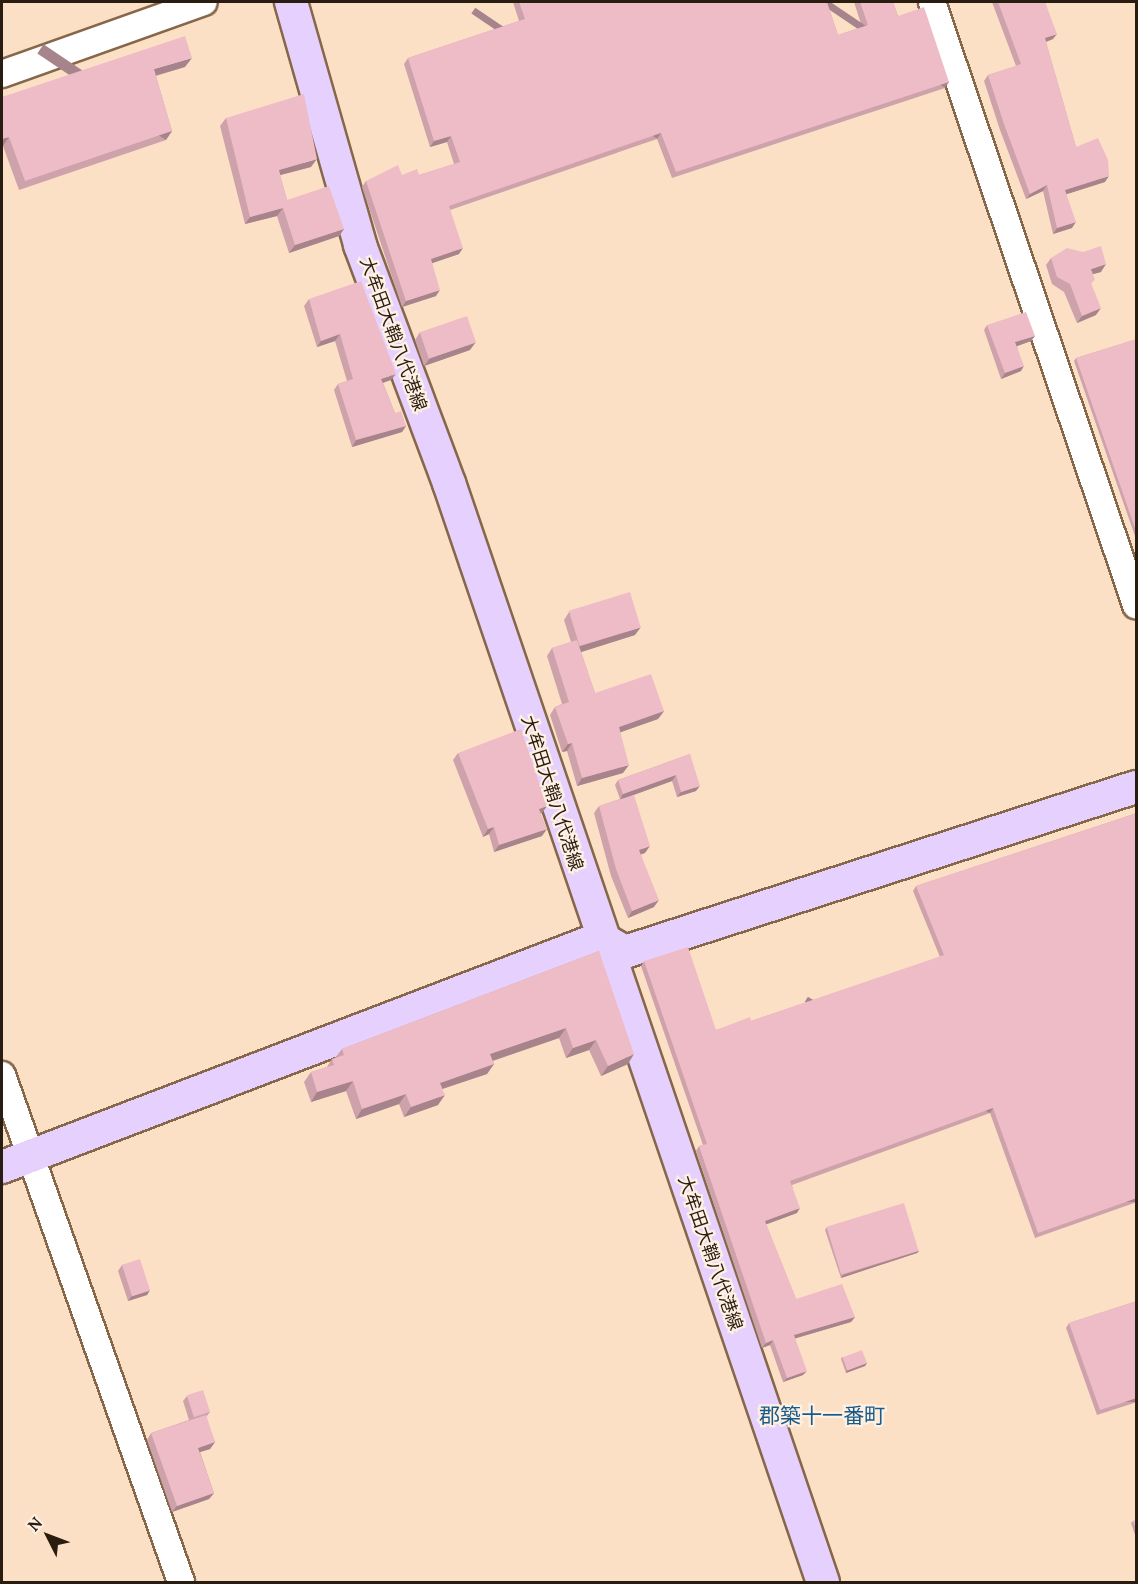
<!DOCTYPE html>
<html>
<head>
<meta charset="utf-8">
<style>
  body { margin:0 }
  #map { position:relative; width:1138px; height:1584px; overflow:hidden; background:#fce0c5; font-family:Lora,"Noto Sans JP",serif }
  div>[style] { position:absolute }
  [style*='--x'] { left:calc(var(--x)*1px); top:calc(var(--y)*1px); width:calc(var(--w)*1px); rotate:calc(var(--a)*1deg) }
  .roads { filter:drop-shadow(2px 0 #86674a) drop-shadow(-2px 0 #86674a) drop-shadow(0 2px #86674a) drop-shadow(0 -2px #86674a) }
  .minor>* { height:26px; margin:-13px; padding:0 13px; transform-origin:13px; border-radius:13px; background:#fff }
  .major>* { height:32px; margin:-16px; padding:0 16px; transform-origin:16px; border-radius:16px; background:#e6d1fe }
  .wall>* { inset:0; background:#cda2aa }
  .shaded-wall>* { inset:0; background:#a7848b; transform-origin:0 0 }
  .building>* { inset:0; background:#eebcc6; transform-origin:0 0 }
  span { translate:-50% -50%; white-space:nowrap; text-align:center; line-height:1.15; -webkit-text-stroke:4.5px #fef0e2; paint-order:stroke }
  .street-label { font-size:18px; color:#291c10 }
  .quarter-label { font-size:21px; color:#195a89 }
  .frame { position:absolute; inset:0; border:3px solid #291c10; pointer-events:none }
  .north { position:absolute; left:18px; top:1506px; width:60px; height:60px; -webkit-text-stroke:4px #fef0e2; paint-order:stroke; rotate:312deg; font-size:16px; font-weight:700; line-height:24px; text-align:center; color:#291c10 }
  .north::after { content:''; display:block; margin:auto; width:21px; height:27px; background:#291c10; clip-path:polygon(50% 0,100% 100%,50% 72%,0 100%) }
</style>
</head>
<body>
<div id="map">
  <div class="roads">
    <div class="minor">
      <i style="--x:932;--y:2;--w:637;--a:71.31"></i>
      <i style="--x:2;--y:74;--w:214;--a:-19.6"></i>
      <i style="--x:2;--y:1075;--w:538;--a:70.55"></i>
    </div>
    <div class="major">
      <i style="--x:291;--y:2;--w:253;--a:74.1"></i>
      <i style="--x:360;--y:245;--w:254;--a:69.5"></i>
      <i style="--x:449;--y:483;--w:1161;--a:71.21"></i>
      <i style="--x:601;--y:938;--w:28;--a:30"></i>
      <i style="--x:625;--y:952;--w:537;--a:-17.9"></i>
      <i style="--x:2;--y:1167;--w:641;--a:-20.92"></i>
    </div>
  </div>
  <div class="wall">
    <i style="clip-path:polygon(513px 2px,827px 2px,838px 35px,862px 27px,854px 2px,893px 2px,898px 16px,945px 88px,672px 178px,657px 139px,450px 210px,459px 254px,432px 263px,436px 296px,402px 307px,362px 187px,366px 181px,402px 175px,419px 175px,454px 164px,447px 142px,430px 147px,404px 64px,408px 58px,519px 21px)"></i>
    <i style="clip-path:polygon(992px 2px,1045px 2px,1053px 39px,1046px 42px,1076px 147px,1105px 182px,1066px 194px,1072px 228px,1053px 234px,1043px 191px,1026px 199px,1000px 130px,984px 81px,988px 75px,1016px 66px)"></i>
    <i style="clip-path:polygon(185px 67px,156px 76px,172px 131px,166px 140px,19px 190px,3px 146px,2px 97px)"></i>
    <i style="clip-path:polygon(226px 118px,311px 167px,280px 175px,287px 200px,344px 229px,339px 236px,289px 253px,277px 216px,245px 224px,220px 126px)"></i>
    <i style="clip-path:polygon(1051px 258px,1101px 272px,1093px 274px,1091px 285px,1096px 315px,1077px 323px,1064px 292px,1052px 284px,1046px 265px)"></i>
    <i style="clip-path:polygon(309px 299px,391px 380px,383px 383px,395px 413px,406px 426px,402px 432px,352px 447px,334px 390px,338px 384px,347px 381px,335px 341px,317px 347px,304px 306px)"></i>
    <i style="clip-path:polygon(987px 325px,1035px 336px,1031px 341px,1017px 346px,1021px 371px,1001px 379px,984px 330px)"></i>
    <i style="clip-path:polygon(420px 332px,470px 350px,424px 366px,415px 340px)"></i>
    <i style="clip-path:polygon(1137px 339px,1137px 542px,1074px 361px,1076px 358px)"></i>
    <i style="clip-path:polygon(569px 612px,635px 635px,581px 652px,595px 693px,664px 711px,658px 719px,620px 732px,623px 773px,577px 786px,567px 751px,562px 752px,550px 715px,555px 707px,562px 704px,547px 656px,552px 648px,571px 642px,564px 620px)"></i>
    <i style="clip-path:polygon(458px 753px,547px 806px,541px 814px,542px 836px,494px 852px,489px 834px,483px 837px,453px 760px)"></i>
    <i style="clip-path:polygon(690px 754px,696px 791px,677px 797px,672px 781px,630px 796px,645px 853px,641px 854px,654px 907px,628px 918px,611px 876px,594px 813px,599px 806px,620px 799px,615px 785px,618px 780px)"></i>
    <i style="clip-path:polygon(1137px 813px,1137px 1202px,1035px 1238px,990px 1113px,792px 1185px,797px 1213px,766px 1224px,796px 1299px,855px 1317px,851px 1322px,795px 1338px,803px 1375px,783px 1382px,770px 1345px,762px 1348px,696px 1151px,699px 1146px,703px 1145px,641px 966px,644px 961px,716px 1030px,751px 1021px,940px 957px,913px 891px,916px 886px)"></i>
    <i style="clip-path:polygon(599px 951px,628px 1064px,601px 1076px,589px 1050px,566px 1058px,559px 1038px,493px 1061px,494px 1064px,487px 1074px,442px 1089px,438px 1105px,404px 1117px,399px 1104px,356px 1119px,346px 1091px,311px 1102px,304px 1082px,311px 1072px,327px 1067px,332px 1059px,335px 1058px,342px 1049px)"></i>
    <i style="clip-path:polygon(827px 1227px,919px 1251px,917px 1253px,841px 1278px,825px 1230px)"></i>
    <i style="clip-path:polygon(122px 1265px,150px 1290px,147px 1295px,128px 1301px,118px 1271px)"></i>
    <i style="clip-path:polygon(1137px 1301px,1137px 1402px,1097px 1415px,1066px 1328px,1069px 1323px)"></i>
    <i style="clip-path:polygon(842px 1357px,867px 1363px,865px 1366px,846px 1373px,841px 1359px)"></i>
    <i style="clip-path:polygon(187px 1396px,210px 1412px,206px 1417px,215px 1442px,210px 1449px,200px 1452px,214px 1493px,209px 1499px,172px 1512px,147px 1440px,151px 1433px,189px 1420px,183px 1401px)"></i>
    <i style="clip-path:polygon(1137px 1520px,1137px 1541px,1131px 1523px,1133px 1521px)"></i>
  </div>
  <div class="shaded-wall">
    <i style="clip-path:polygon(1057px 34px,1053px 39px,1040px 44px,1045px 38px)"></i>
    <i style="clip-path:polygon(192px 58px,185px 67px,147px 78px,154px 69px)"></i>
    <i style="left:949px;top:82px;width:7px;height:287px;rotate:124deg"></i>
    <i style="left:172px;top:131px;width:11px;height:155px;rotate:124deg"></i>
    <i style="left:661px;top:133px;width:7px;height:224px;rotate:124deg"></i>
    <i style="clip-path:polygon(451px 136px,447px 142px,430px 147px,434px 141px)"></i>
    <i style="clip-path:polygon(9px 137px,3px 146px,2px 146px,2px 139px)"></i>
    <i style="clip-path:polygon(317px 159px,311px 167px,273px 177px,279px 170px)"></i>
    <i style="clip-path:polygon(1109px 176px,1105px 182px,1061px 196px,1065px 190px)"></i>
    <i style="clip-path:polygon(1047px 185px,1043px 191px,1026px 199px,1030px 194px)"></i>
    <i style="clip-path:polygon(283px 208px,277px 216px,245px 224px,250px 217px)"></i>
    <i style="clip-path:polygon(1076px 222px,1072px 228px,1053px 234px,1057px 228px)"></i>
    <i style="clip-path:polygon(344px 229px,339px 236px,289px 253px,295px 245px)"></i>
    <i style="clip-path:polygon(463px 248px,459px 254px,427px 265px,431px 259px)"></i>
    <i style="clip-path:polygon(1106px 264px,1101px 272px,1086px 276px,1091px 269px)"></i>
    <i style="clip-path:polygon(440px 290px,436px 296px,402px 307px,406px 301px)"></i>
    <i style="clip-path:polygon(1101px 308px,1096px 315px,1077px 323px,1082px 316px)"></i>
    <i style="clip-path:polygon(340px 334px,335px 341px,317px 347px,321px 341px)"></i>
    <i style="clip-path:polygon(1035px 336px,1031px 341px,1012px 348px,1015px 342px)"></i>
    <i style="clip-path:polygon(476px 342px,470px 350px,424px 366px,430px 358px)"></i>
    <i style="clip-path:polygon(1024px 366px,1021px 371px,1001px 379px,1005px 373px)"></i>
    <i style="clip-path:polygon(396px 374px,391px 380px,376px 385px,381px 379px)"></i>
    <i style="clip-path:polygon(406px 426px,402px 432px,352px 447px,356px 440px)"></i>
    <i style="clip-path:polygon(641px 627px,635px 635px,575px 654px,580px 646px)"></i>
    <i style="clip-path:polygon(664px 711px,658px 719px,613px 735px,619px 727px)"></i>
    <i style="clip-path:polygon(572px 743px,567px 751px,562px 752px,568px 744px)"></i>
    <i style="clip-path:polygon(629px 765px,623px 773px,577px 786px,582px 778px)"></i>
    <i style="clip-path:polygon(676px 775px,672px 781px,620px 800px,623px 794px)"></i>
    <i style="clip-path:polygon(700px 786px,696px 791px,677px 797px,681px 792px)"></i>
    <i style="clip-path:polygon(547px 806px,542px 813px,534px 816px,539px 809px)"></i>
    <i style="clip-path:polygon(494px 827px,489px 834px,483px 837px,488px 829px)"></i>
    <i style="clip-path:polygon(547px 829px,542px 836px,494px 852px,499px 845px)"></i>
    <i style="clip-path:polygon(650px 846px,645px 853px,634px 857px,639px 850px)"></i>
    <i style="clip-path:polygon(659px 900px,654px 907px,628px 918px,632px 911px)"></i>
    <i style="clip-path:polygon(566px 1028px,559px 1038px,483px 1064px,490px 1054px)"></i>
    <i style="clip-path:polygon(596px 1040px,589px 1050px,566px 1058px,573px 1048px)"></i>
    <i style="clip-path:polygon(634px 1054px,628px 1064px,601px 1076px,608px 1066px)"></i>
    <i style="clip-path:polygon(494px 1064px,487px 1074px,433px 1092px,440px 1083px)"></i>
    <i style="clip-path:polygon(353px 1081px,346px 1091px,311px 1102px,317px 1092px)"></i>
    <i style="clip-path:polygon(406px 1094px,399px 1104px,356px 1119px,362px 1109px)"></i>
    <i style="clip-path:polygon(445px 1095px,438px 1105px,404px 1117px,411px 1107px)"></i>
    <i style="left:993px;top:1108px;width:6px;height:216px;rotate:121deg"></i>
    <i style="left:1137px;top:1198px;width:4px;height:105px;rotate:90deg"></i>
    <i style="clip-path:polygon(800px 1208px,797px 1213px,762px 1226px,765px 1221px)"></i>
    <i style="clip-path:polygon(919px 1251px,917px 1253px,841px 1278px,843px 1275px)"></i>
    <i style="clip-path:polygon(150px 1290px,147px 1295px,128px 1301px,132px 1296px)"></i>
    <i style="clip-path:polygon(855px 1317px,851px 1322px,790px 1340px,794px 1335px)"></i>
    <i style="clip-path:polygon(773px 1340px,770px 1345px,762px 1348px,766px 1343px)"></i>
    <i style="clip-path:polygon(867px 1363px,865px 1366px,846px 1373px,847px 1370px)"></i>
    <i style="clip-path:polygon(807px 1371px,803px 1375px,783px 1382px,787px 1378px)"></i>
    <i style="left:1137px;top:1398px;width:4px;height:39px;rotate:90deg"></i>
    <i style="clip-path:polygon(215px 1442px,210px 1449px,194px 1454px,198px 1448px)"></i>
    <i style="clip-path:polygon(214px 1493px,209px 1499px,172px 1512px,177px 1506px)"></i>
  </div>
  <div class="building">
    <i style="clip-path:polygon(519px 2px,827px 2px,838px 35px,868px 25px,860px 2px,893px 2px,898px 16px,924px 7px,949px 82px,676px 172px,661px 133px,449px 206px,463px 248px,431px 259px,440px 290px,406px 301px,366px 181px,398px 165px,402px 175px,417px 169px,419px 175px,460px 162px,451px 136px,434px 141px,408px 58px,525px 19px)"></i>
    <i style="clip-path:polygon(998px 2px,1045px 2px,1057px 34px,1045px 38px,1076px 147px,1098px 138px,1108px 160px,1109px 176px,1065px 190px,1076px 222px,1057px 228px,1047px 185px,1030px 194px,1004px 124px,988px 75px,1021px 64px)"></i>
    <i style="clip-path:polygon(185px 36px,192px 58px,154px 69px,172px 131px,25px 181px,9px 137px,2px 139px,2px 97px)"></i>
    <i style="clip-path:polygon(304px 94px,317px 159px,279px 170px,287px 200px,329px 186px,344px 229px,295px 245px,283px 208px,250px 217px,226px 118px)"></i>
    <i style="clip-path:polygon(1101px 246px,1106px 264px,1091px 269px,1095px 280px,1091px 283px,1101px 308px,1082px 316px,1070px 284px,1057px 277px,1051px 258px,1067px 248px,1083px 252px)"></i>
    <i style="clip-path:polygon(361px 281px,396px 374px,381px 379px,395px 413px,401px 411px,406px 426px,356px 440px,338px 384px,353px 379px,340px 334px,321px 341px,309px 299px)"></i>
    <i style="clip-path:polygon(1026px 312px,1035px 336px,1015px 342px,1024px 366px,1005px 373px,987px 325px)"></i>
    <i style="left:467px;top:316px;width:28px;height:50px;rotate:71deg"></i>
    <i style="clip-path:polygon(1137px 339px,1137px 534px,1076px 358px)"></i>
    <i style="left:630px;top:592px;width:37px;height:64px;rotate:73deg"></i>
    <i style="clip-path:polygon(577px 640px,595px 693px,651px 674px,664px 711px,619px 727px,629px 765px,582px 778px,572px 743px,568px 744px,555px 707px,569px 702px,552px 648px)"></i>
    <i style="clip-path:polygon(521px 729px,547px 806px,539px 809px,547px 829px,499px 845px,494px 827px,488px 829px,458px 753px)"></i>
    <i style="clip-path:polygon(690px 754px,700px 786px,681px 792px,676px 775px,623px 794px,618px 780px)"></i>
    <i style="clip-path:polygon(634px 795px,650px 846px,639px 850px,659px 900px,632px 911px,616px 869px,599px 806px)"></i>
    <i style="clip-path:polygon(1137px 813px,1137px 1198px,1038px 1233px,993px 1108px,790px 1181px,800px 1208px,765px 1221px,796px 1299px,842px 1284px,855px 1317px,794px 1335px,807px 1371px,787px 1378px,773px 1340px,766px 1343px,699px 1146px,707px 1144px,644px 961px,688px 947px,716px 1030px,750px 1017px,751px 1021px,944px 955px,916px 886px)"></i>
    <i style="clip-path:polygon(599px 951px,634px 1054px,608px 1066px,596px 1040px,573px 1048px,566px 1028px,490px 1054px,494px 1064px,440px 1083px,445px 1095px,411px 1107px,406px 1094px,362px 1109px,353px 1081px,317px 1092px,311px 1072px,334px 1065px,332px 1059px,344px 1055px,342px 1049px)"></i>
    <i style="left:904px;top:1203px;width:50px;height:81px;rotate:73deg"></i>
    <i style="left:140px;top:1259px;width:33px;height:19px;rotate:72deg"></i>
    <i style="clip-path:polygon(1137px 1301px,1137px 1398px,1100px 1410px,1069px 1323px)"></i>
    <i style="left:862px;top:1350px;width:14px;height:21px;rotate:69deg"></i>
    <i style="left:203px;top:1390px;width:23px;height:17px;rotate:72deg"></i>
    <i style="clip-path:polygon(206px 1415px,215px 1442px,198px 1448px,214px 1493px,177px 1506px,151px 1433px)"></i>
    <i style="clip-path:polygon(1137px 1520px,1137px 1532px,1133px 1521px)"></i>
  </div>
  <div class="street-label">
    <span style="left:393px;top:334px;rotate:70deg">大牟田大鞘八代港線</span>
    <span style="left:552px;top:793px;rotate:72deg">大牟田大鞘八代港線</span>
    <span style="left:710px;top:1253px;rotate:71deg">大牟田大鞘八代港線</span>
  </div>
  <div class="quarter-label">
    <span style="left:822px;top:1416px">郡築十一番町</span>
  </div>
  <div class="frame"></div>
  <div class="north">N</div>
</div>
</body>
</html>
